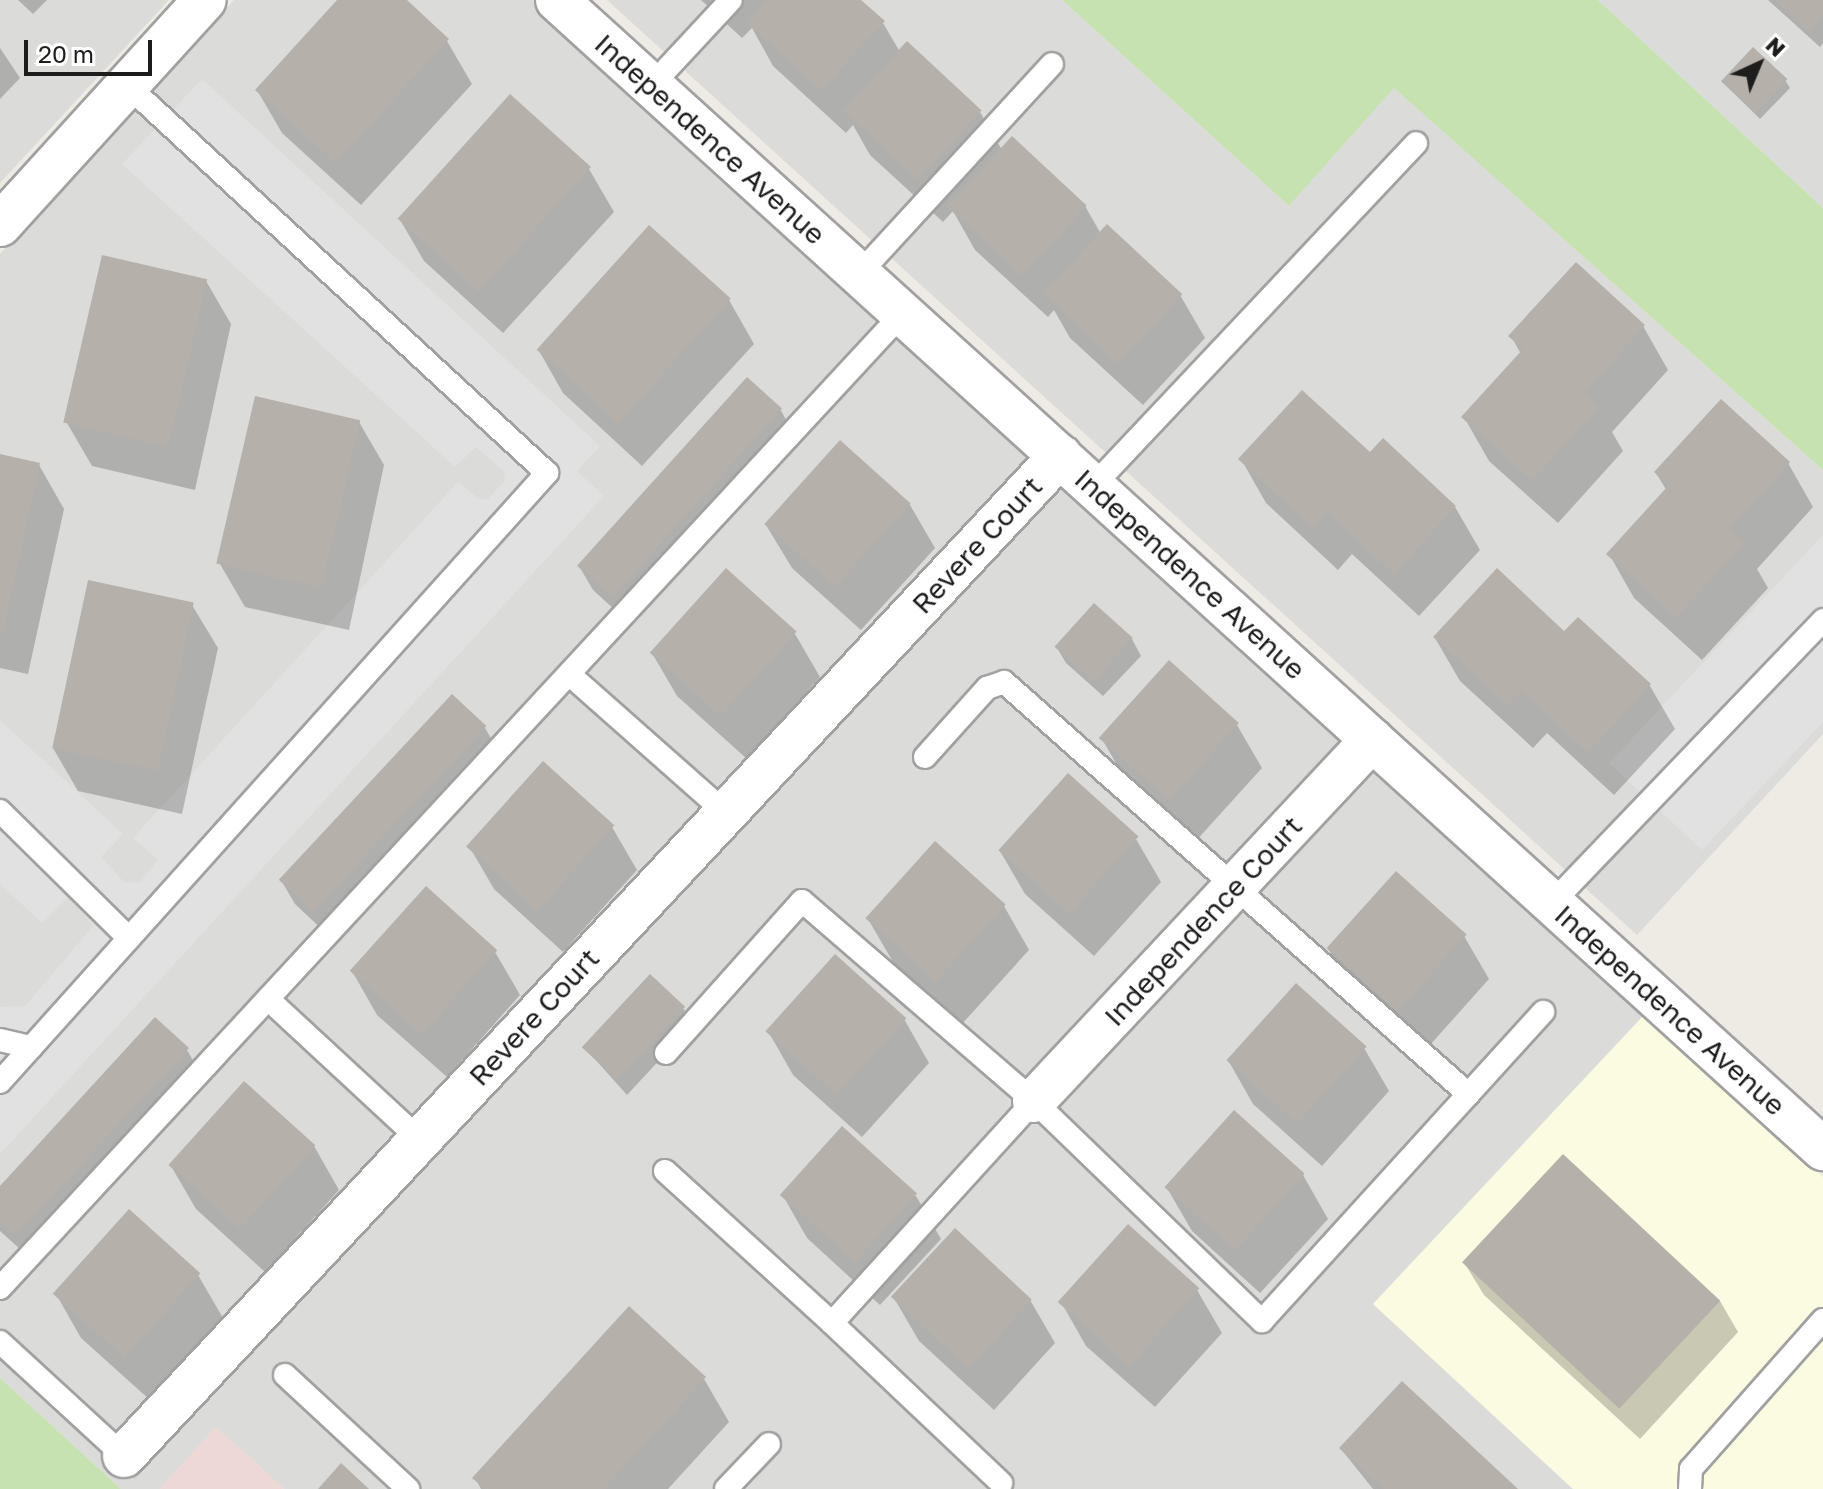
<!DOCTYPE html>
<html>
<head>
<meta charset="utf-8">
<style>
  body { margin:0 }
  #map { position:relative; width:1823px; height:1489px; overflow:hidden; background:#edebe4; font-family:"Golos Text",sans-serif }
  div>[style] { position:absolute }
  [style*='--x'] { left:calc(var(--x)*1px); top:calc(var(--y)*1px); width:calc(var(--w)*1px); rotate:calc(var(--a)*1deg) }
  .residential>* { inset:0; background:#dbdbda }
  .commercial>* { inset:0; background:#edd8d5 }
  .education>* { inset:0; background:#fafbe0 }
  .grass>* { inset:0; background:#c6e2b0 }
  .parking>* { inset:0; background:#e1e1e1 }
  .shadow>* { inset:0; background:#0003 }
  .building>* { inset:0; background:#b6b0aa; transform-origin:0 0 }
  .roads { filter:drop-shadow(2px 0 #a1a1a1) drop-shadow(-2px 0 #a1a1a1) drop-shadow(0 2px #a1a1a1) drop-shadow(0 -2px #a1a1a1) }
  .lane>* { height:22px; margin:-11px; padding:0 11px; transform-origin:11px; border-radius:11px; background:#fff }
  .street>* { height:42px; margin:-21px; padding:0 21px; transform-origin:21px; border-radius:21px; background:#fff }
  span { translate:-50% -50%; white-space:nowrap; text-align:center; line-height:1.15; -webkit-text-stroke:7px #fff; paint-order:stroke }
  .street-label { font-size:28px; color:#1d1d1d }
  .north { position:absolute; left:1719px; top:24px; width:80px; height:80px; -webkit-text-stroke:6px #fff; paint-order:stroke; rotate:44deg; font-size:22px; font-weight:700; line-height:32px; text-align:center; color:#1d1d1d }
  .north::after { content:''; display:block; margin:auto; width:28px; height:36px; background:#1d1d1d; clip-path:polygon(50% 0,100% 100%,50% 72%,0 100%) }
  .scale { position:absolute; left:24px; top:40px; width:128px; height:36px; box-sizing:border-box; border:4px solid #1d1d1d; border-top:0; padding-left:10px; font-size:24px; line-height:28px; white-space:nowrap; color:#1d1d1d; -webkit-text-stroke:6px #fff; paint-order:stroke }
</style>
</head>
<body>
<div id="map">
  <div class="residential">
    <i style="clip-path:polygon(0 0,169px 0,0 183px)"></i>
    <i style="clip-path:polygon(234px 0,533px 0,1645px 1014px,1373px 1304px,1573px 1489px,284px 1489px,216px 1427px,160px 1489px,121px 1489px,0 1378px,0 254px)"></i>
    <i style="clip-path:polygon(607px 0,1062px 0,1289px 206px,1394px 88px,1823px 470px,1823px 734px,1637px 935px)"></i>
    <i style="clip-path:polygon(1598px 0,1823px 0,1823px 208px)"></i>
  </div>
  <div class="commercial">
    <i style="clip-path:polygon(216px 1427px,284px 1489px,160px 1489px)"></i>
  </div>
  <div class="education">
    <i style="clip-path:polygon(1645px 1014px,1823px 1177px,1823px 1489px,1573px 1489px,1373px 1304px)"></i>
  </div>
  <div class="grass">
    <i style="clip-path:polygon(1062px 0,1598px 0,1823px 208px,1823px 470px,1394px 88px,1289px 206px)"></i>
    <i style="clip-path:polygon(0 1378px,121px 1489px,0 1489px)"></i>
  </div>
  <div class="parking">
    <i style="clip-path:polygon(202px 79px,600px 446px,577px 471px,604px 496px,0 1154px,0 1007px,25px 1006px,93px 926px,69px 896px,42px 923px,0 884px,0 720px,123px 834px,101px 857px,124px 882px,139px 883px,158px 860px,133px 838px,458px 482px,480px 500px,488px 499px,505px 481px,504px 471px,476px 447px,455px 467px,122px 164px)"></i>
    <i style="clip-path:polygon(1823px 535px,1823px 722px,1702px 850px,1609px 763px)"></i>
  </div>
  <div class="shadow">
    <i style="clip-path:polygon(18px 0,47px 0,33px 14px)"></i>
    <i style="clip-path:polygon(340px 0,404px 0,447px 41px,472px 84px,361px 205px,282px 133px,257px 90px)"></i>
    <i style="clip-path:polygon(701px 0,858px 0,883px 23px,900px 52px,980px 112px,1002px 150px,1085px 206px,1101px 234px,1180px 295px,1205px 338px,1143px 405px,1070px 338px,1054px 310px,1048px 317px,975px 250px,953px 211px,943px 222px,870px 155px,853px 125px,846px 133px,773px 66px,752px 28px,742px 38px)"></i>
    <i style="clip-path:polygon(1768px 0,1823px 0,1823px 43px,1820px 47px)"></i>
    <i style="clip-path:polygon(0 48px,20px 78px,0 99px)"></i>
    <i style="clip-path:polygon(1785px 80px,1790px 88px,1760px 119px,1723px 82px)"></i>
    <i style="clip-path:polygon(589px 169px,614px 212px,503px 333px,424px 261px,399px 218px)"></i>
    <i style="clip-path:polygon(206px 281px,231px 324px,195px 490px,92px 466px,67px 423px)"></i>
    <i style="clip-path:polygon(729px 300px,754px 344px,642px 466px,563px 393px,538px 349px)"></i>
    <i style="clip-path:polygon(1643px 326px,1668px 370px,1612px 432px,1623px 451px,1558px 523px,1489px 461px,1464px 417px,1521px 354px,1511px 336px)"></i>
    <i style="clip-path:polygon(780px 409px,794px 434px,626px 620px,593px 590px,579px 566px)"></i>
    <i style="clip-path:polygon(359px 422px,384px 465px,349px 630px,245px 607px,220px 564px)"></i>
    <i style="clip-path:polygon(840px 442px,910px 505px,935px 548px,861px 630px,792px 568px,766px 525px)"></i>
    <i style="clip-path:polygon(1370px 455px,1455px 507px,1480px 550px,1419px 616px,1352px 554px,1338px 570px,1266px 503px,1241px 459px)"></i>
    <i style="clip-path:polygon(0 456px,39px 465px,64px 509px,28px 674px,0 668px)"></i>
    <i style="clip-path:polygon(1788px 463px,1813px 507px,1757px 569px,1768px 588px,1702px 660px,1634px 598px,1609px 554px,1667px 491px,1656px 473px)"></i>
    <i style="clip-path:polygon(726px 571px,795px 634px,820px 677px,747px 759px,677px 696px,652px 653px)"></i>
    <i style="clip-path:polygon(192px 605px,218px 648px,182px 814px,78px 791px,53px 748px)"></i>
    <i style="clip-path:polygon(1578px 619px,1650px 686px,1675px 729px,1614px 795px,1547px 733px,1533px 748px,1460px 681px,1435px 638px,1565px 634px)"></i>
    <i style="clip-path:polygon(1132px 639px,1141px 656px,1103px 696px,1066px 663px,1056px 646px)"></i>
    <i style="clip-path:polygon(452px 697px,485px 728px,499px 752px,328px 935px,295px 904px,281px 880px)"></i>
    <i style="clip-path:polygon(1237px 725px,1262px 768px,1194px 843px,1126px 781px,1101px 737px)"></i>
    <i style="clip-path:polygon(612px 827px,637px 870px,563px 952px,494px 889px,469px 846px)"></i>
    <i style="clip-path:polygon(1136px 839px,1161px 882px,1094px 956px,1025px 894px,1000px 851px)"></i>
    <i style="clip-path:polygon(1004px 906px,1029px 950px,962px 1024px,893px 962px,868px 919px)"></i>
    <i style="clip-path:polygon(1464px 936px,1489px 979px,1422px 1054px,1353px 992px,1328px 948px)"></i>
    <i style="clip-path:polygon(495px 952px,520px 995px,447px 1077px,377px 1015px,352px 971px)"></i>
    <i style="clip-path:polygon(683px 1008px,693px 1024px,627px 1095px,584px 1047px)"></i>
    <i style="clip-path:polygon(904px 1019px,929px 1063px,862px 1137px,793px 1075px,768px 1031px)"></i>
    <i style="clip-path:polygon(1364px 1048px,1389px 1091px,1322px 1166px,1253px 1104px,1228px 1060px)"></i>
    <i style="clip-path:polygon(187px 1050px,201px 1074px,30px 1258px,0 1231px,0 1189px)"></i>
    <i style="clip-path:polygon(314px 1146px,339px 1190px,265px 1272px,196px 1209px,171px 1166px)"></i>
    <i style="clip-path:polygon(1303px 1175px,1328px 1219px,1260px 1293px,1192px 1231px,1167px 1188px)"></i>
    <i style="clip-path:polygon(782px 1194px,916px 1196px,941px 1239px,880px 1305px,807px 1238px)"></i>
    <i style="clip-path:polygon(1465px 1264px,1720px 1301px,1738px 1332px,1640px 1439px,1484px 1295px)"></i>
    <i style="clip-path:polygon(198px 1275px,223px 1318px,150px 1400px,81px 1338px,56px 1294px)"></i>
    <i style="clip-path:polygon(1197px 1290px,1222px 1333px,1155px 1407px,1086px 1346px,1061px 1302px)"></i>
    <i style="clip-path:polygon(894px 1298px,1030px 1300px,1055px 1343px,994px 1410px,919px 1341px)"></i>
    <i style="clip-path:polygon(704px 1379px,729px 1422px,668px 1489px,481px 1489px,475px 1478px)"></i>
    <i style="clip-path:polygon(1341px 1449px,1516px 1489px,1373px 1489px)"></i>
  </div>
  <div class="building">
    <i style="clip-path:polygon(337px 0,407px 0,449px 39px,335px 163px,255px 90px)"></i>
    <i style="clip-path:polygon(766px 0,861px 0,885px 21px,820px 91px,746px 22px)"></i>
    <i style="clip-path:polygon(1774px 0,1823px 0,1823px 17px,1809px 32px)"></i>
    <i style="left:907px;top:41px;width:102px;height:95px;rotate:43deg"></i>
    <i style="left:1753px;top:47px;width:47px;height:47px;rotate:43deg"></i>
    <i style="left:510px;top:94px;width:109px;height:168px;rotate:42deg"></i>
    <i style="left:1012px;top:136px;width:102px;height:96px;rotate:43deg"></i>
    <i style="left:1107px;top:224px;width:103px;height:95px;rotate:43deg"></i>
    <i style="left:649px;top:225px;width:110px;height:168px;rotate:42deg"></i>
    <i style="left:102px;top:255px;width:108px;height:172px;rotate:13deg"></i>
    <i style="clip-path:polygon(1576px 262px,1645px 325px,1584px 393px,1599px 407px,1532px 481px,1461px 417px,1523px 349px,1508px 336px)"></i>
    <i style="left:747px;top:377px;width:47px;height:254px;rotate:42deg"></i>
    <i style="clip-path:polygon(1302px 390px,1370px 452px,1383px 438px,1456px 506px,1394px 574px,1326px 512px,1312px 528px,1238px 459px)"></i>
    <i style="left:255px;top:396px;width:108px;height:172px;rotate:13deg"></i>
    <i style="clip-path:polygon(1721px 399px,1790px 462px,1729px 529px,1745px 543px,1676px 618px,1606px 554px,1668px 486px,1654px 472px)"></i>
    <i style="left:840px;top:440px;width:95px;height:113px;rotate:42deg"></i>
    <i style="clip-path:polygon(0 454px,40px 463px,3px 631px,0 631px)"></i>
    <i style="left:726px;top:568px;width:95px;height:114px;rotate:42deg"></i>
    <i style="clip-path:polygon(1497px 568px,1564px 631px,1578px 617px,1651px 684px,1588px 753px,1522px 691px,1507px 706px,1433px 637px)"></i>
    <i style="left:88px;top:580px;width:108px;height:172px;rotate:12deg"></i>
    <i style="left:1094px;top:603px;width:52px;height:59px;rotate:42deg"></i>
    <i style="left:1169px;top:660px;width:94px;height:105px;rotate:42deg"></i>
    <i style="left:452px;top:694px;width:47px;height:254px;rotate:43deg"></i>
    <i style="left:543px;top:761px;width:96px;height:115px;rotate:42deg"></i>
    <i style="left:1068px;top:773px;width:95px;height:104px;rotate:42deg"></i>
    <i style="left:935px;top:841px;width:95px;height:104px;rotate:42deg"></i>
    <i style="left:1396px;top:871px;width:95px;height:104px;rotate:42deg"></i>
    <i style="left:426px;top:886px;width:96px;height:114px;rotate:42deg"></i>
    <i style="left:835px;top:954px;width:96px;height:104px;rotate:42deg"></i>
    <i style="left:650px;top:974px;width:48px;height:100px;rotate:43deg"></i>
    <i style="left:1296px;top:983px;width:95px;height:104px;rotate:42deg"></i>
    <i style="clip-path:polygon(155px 1017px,189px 1048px,16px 1235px,0 1221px,0 1186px)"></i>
    <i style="left:244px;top:1081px;width:96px;height:113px;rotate:42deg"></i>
    <i style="left:1234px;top:1110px;width:95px;height:104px;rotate:42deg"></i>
    <i style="left:842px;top:1126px;width:101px;height:93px;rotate:42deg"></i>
    <i style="left:1563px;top:1154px;width:215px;height:148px;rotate:43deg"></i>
    <i style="left:129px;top:1209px;width:96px;height:114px;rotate:42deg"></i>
    <i style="left:1128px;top:1224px;width:96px;height:105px;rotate:42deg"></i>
    <i style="left:955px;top:1228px;width:105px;height:94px;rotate:43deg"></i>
    <i style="clip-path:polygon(629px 1306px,706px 1377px,604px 1489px,485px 1489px,472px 1478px)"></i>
    <i style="clip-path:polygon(1402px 1381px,1518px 1489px,1383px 1489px,1339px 1448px)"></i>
    <i style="clip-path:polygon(341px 1463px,369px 1489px,318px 1489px)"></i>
  </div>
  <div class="roads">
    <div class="lane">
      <i style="--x:651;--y:86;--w:117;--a:-47.1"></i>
      <i style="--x:859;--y:274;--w:285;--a:-47.4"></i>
      <i style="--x:1093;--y:486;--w:471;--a:-46.7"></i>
      <i style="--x:569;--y:674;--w:210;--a:41.5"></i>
      <i style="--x:925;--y:757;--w:93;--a:-48.1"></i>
      <i style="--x:987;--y:688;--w:18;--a:-19"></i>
      <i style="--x:1004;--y:682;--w:621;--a:41.6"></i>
      <i style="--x:0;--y:811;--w:181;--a:44.6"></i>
      <i style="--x:1552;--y:903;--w:392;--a:-46.2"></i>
      <i style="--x:268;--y:999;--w:207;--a:42.8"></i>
      <i style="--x:0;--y:1040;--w:32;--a:13"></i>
      <i style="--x:666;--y:1053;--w:204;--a:-48.2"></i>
      <i style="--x:802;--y:901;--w:306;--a:40.8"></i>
      <i style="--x:1034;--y:1101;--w:317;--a:44"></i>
      <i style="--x:1262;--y:1321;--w:418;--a:-47.7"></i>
      <i style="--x:0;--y:1082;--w:819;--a:-48.07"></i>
      <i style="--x:547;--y:473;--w:572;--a:-137.27"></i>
      <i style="--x:665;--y:1171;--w:226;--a:42.3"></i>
      <i style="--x:832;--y:1323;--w:300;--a:-47.7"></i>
      <i style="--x:0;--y:1288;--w:1328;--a:-47.2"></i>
      <i style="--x:832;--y:1323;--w:233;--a:43.4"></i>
      <i style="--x:0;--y:1342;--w:168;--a:42.6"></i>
      <i style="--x:285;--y:1375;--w:168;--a:42.8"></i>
      <i style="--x:726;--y:1489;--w:62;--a:-46.3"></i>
      <i style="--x:1690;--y:1489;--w:20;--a:-87"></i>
      <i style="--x:1691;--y:1469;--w:199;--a:-48.5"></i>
    </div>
    <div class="street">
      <i style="--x:557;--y:0;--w:1710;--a:42.23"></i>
      <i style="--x:0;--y:225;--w:304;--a:-47.7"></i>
      <i style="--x:1034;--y:1101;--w:495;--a:-46.9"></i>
      <i style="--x:124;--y:1456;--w:1370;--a:-46.89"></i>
    </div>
  </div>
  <div class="street-label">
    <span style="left:710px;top:139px;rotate:42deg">Independence Avenue</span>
    <span style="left:977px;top:545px;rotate:-47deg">Revere Court</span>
    <span style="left:1190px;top:574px;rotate:42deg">Independence Avenue</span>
    <span style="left:1203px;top:921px;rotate:-47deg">Independence Court</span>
    <span style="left:1670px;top:1010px;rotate:42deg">Independence Avenue</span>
    <span style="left:534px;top:1017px;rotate:-47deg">Revere Court</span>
  </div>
  <div class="north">N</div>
  <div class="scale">20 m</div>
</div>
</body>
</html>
